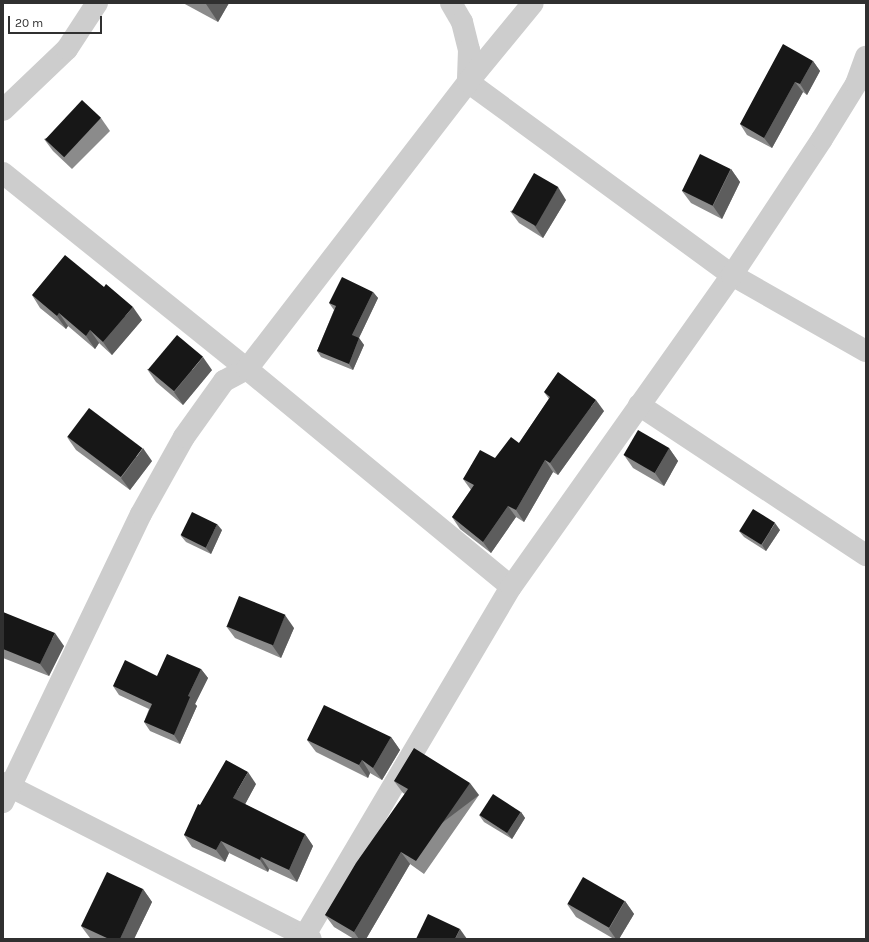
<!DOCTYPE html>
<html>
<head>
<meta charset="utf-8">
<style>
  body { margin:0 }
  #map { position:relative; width:869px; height:942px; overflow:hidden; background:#fff; font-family:Karla,sans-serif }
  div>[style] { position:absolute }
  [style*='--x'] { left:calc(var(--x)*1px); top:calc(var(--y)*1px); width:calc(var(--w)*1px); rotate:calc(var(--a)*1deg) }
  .minor>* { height:22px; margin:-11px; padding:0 11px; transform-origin:11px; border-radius:11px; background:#cdcdcd }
  .wall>* { inset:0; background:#8b8b8b }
  .shaded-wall>* { inset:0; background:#5d5d5d; transform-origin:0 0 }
  .building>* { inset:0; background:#171717; transform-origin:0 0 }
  span { translate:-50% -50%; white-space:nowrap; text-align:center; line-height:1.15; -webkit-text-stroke:4px #fff; paint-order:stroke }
  .frame { position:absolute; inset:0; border:4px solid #303030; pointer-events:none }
  .scale { position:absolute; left:8px; top:16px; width:94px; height:18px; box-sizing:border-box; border:2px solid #303030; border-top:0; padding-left:5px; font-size:12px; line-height:14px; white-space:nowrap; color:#303030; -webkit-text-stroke:3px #fff; paint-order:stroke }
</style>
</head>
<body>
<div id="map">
  <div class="minor">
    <i style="--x:451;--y:3;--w:22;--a:60"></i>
    <i style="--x:462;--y:22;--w:29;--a:76"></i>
    <i style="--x:469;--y:50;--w:32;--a:92"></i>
    <i style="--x:468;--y:82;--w:327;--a:36.2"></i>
    <i style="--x:732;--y:275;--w:154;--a:29.6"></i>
    <i style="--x:3;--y:110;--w:88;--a:-43.6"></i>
    <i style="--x:67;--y:49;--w:55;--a:-56.9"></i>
    <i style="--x:3;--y:173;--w:313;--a:38.8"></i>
    <i style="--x:247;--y:369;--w:342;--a:39.5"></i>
    <i style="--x:639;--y:405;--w:272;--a:33.5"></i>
    <i style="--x:3;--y:783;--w:345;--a:26.9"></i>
    <i style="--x:3;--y:802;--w:319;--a:-64.4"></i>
    <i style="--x:141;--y:514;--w:88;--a:-60.8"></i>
    <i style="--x:184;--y:437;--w:69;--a:-54.5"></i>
    <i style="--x:224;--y:381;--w:26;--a:-28"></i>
    <i style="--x:247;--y:369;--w:362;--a:-52.4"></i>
    <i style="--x:468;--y:82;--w:102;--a:-50.6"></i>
    <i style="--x:305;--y:935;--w:404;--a:-59.4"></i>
    <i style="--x:511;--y:587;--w:382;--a:-54.7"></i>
    <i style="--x:732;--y:275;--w:163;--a:-56.5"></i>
    <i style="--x:822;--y:139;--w:65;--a:-58.3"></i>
    <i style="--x:856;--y:84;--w:29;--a:-70"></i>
  </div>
  <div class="wall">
    <i style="clip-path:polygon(183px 3px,229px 3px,218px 22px)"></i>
    <i style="clip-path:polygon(813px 61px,820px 71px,807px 95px,803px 92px,772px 148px,747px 135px,740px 124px)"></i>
    <i style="clip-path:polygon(101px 118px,110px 131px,72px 169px,53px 151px,44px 139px)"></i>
    <i style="clip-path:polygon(731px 169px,740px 182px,722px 219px,691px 203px,682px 191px)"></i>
    <i style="clip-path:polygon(566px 200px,543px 238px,519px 223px,510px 211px)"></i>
    <i style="clip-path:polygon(373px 292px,378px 298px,359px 338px,364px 345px,353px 370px,321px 357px,317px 351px,334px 310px,329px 303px)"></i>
    <i style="clip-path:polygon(32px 295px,142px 320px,112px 355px,99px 343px,95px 349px,68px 326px,66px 329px,40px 308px)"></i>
    <i style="clip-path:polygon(147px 369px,212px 370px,183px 405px,156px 382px)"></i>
    <i style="clip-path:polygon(544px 392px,604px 411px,558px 475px,553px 472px,524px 522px,516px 517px,491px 553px,460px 529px,452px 517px,471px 490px,463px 479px,519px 443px,549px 399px)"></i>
    <i style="clip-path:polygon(67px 437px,152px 461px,130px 490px,76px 450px)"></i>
    <i style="clip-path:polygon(669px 448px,678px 461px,664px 486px,633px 468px,624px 455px)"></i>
    <i style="clip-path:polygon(222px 530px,211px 554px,186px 542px,181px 536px)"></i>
    <i style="clip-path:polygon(780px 530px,766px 551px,744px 537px,739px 531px)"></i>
    <i style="clip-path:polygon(3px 612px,64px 646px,49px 676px,3px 658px)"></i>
    <i style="clip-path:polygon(226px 626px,294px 628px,281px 658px,235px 638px)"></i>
    <i style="clip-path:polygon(201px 669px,208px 678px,195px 704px,197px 706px,180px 744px,150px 731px,144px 722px,149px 709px,119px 695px,113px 686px,157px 676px)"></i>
    <i style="clip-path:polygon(391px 737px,400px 750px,382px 780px,370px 773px,368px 778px,316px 752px,307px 740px)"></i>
    <i style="clip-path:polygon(394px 781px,479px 795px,424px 874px,410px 864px,366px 939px,354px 939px,334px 927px,325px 915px,405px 794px,403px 793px)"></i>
    <i style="clip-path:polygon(256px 784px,245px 804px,305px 834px,313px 846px,297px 882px,269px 869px,268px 872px,229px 853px,225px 862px,192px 847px,184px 835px,200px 805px)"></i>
    <i style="clip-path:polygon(521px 812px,525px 818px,512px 839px,484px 822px,479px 815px)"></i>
    <i style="clip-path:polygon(143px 889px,152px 902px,134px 939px,92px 939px,90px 938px,81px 926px)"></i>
    <i style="clip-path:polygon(625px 901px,634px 914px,619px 939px,614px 939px,576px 917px,567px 904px)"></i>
  </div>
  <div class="shaded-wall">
    <i style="clip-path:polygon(206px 3px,229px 3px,218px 22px,206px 4px)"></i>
    <i style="clip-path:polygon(813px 61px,820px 71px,807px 95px,800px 84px)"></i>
    <i style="clip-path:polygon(795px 82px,803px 92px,772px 148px,764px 138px)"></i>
    <i style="clip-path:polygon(731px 169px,740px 182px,722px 219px,713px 206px)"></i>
    <i style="clip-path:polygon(558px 187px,566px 200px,543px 238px,534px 225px)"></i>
    <i style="clip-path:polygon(373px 292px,378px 298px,357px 342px,352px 335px)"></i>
    <i style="clip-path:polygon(133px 307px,142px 320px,112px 355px,103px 342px)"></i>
    <i style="clip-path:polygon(59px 313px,68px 326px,66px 329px,57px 316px)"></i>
    <i style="clip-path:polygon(90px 330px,99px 343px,95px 349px,86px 336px)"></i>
    <i style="clip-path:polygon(359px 338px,364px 345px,353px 370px,349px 364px)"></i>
    <i style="clip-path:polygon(203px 357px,212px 370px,183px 405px,174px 392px)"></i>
    <i style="clip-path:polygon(596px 400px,604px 411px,558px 475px,550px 463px)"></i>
    <i style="clip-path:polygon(143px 448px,152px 461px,130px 490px,121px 478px)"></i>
    <i style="clip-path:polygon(669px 448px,678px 461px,664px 486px,655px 473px)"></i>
    <i style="clip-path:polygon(545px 460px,553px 472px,524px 522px,516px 510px)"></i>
    <i style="clip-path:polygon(508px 506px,516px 517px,491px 553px,483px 542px)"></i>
    <i style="clip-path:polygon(775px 523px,780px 530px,766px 551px,762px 545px)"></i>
    <i style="clip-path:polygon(217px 524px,222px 530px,211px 554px,206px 548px)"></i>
    <i style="clip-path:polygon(285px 615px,294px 628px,281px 658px,272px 645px)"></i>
    <i style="clip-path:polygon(55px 633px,64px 646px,49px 676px,40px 664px)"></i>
    <i style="clip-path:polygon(201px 669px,208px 678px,195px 704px,197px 706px,180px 744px,174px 735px,188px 696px)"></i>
    <i style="clip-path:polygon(391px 737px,400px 750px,382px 780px,373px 768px)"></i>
    <i style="clip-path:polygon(362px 760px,370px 773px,368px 778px,359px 765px)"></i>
    <i style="clip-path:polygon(248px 772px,256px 784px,242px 810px,233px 798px)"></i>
    <i style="left:470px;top:783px;width:15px;height:95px;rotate:53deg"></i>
    <i style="clip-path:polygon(521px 812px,525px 818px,512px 839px,507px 833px)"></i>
    <i style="clip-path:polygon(305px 834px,313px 846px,297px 882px,289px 870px)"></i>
    <i style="clip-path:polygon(221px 841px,229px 853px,225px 862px,216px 850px)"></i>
    <i style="clip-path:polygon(401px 852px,410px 864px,366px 939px,359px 939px,354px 932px)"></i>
    <i style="clip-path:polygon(261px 857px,269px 869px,268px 872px,260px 860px)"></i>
    <i style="clip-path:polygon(143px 889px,152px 902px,134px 939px,120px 939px)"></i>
    <i style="clip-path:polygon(625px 901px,634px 914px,619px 939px,616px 939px,609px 929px)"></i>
    <i style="clip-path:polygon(460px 929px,467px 939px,455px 939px)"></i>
  </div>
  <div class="building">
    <i style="clip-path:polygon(783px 44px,813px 61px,800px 84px,795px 82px,764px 138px,740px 124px)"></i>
    <i style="left:82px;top:100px;width:26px;height:54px;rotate:43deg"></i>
    <i style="left:700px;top:154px;width:34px;height:41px;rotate:26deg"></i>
    <i style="left:534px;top:173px;width:28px;height:45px;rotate:30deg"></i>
    <i style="clip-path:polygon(65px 255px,104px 287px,106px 284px,133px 307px,103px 342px,90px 330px,86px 336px,59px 313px,57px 316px,32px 295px)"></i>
    <i style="clip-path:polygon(342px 277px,373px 292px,352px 335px,359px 338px,349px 364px,317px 351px,336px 306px,329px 303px)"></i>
    <i style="left:177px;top:335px;width:34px;height:45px;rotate:40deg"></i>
    <i style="clip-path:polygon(558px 372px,596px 400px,550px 463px,545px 460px,516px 510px,508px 506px,483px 542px,452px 517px,474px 485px,463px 479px,480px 450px,495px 458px,511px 437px,519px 443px,550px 397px,544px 392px)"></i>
    <i style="left:89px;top:408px;width:67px;height:36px;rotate:37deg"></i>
    <i style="left:638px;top:430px;width:36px;height:29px;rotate:30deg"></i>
    <i style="left:753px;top:509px;width:26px;height:26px;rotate:32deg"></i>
    <i style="left:192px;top:512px;width:28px;height:26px;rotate:26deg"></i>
    <i style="left:239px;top:596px;width:50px;height:33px;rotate:22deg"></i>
    <i style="clip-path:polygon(3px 612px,55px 633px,40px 664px,3px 649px)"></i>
    <i style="clip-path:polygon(167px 654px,201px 669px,188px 696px,190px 697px,174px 735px,144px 722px,152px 704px,113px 686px,125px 660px,157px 676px)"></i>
    <i style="clip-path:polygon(324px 705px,391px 737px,373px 768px,362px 760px,359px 765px,307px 740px)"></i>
    <i style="clip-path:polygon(414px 748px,470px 783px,416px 861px,401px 852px,354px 932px,325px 915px,356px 863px,408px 789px,394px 781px)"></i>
    <i style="clip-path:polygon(226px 760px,248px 772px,233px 798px,305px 834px,289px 870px,261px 857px,260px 860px,221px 841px,216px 850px,184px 835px,198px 804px,200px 805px)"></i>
    <i style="left:493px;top:794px;width:33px;height:25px;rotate:33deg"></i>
    <i style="clip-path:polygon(107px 872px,143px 889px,120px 939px,109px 939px,81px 926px)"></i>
    <i style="left:583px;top:877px;width:48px;height:31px;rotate:30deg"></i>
    <i style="clip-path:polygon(428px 914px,460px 929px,455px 939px,416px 939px)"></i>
  </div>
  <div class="frame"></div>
  <div class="scale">20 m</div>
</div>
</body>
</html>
